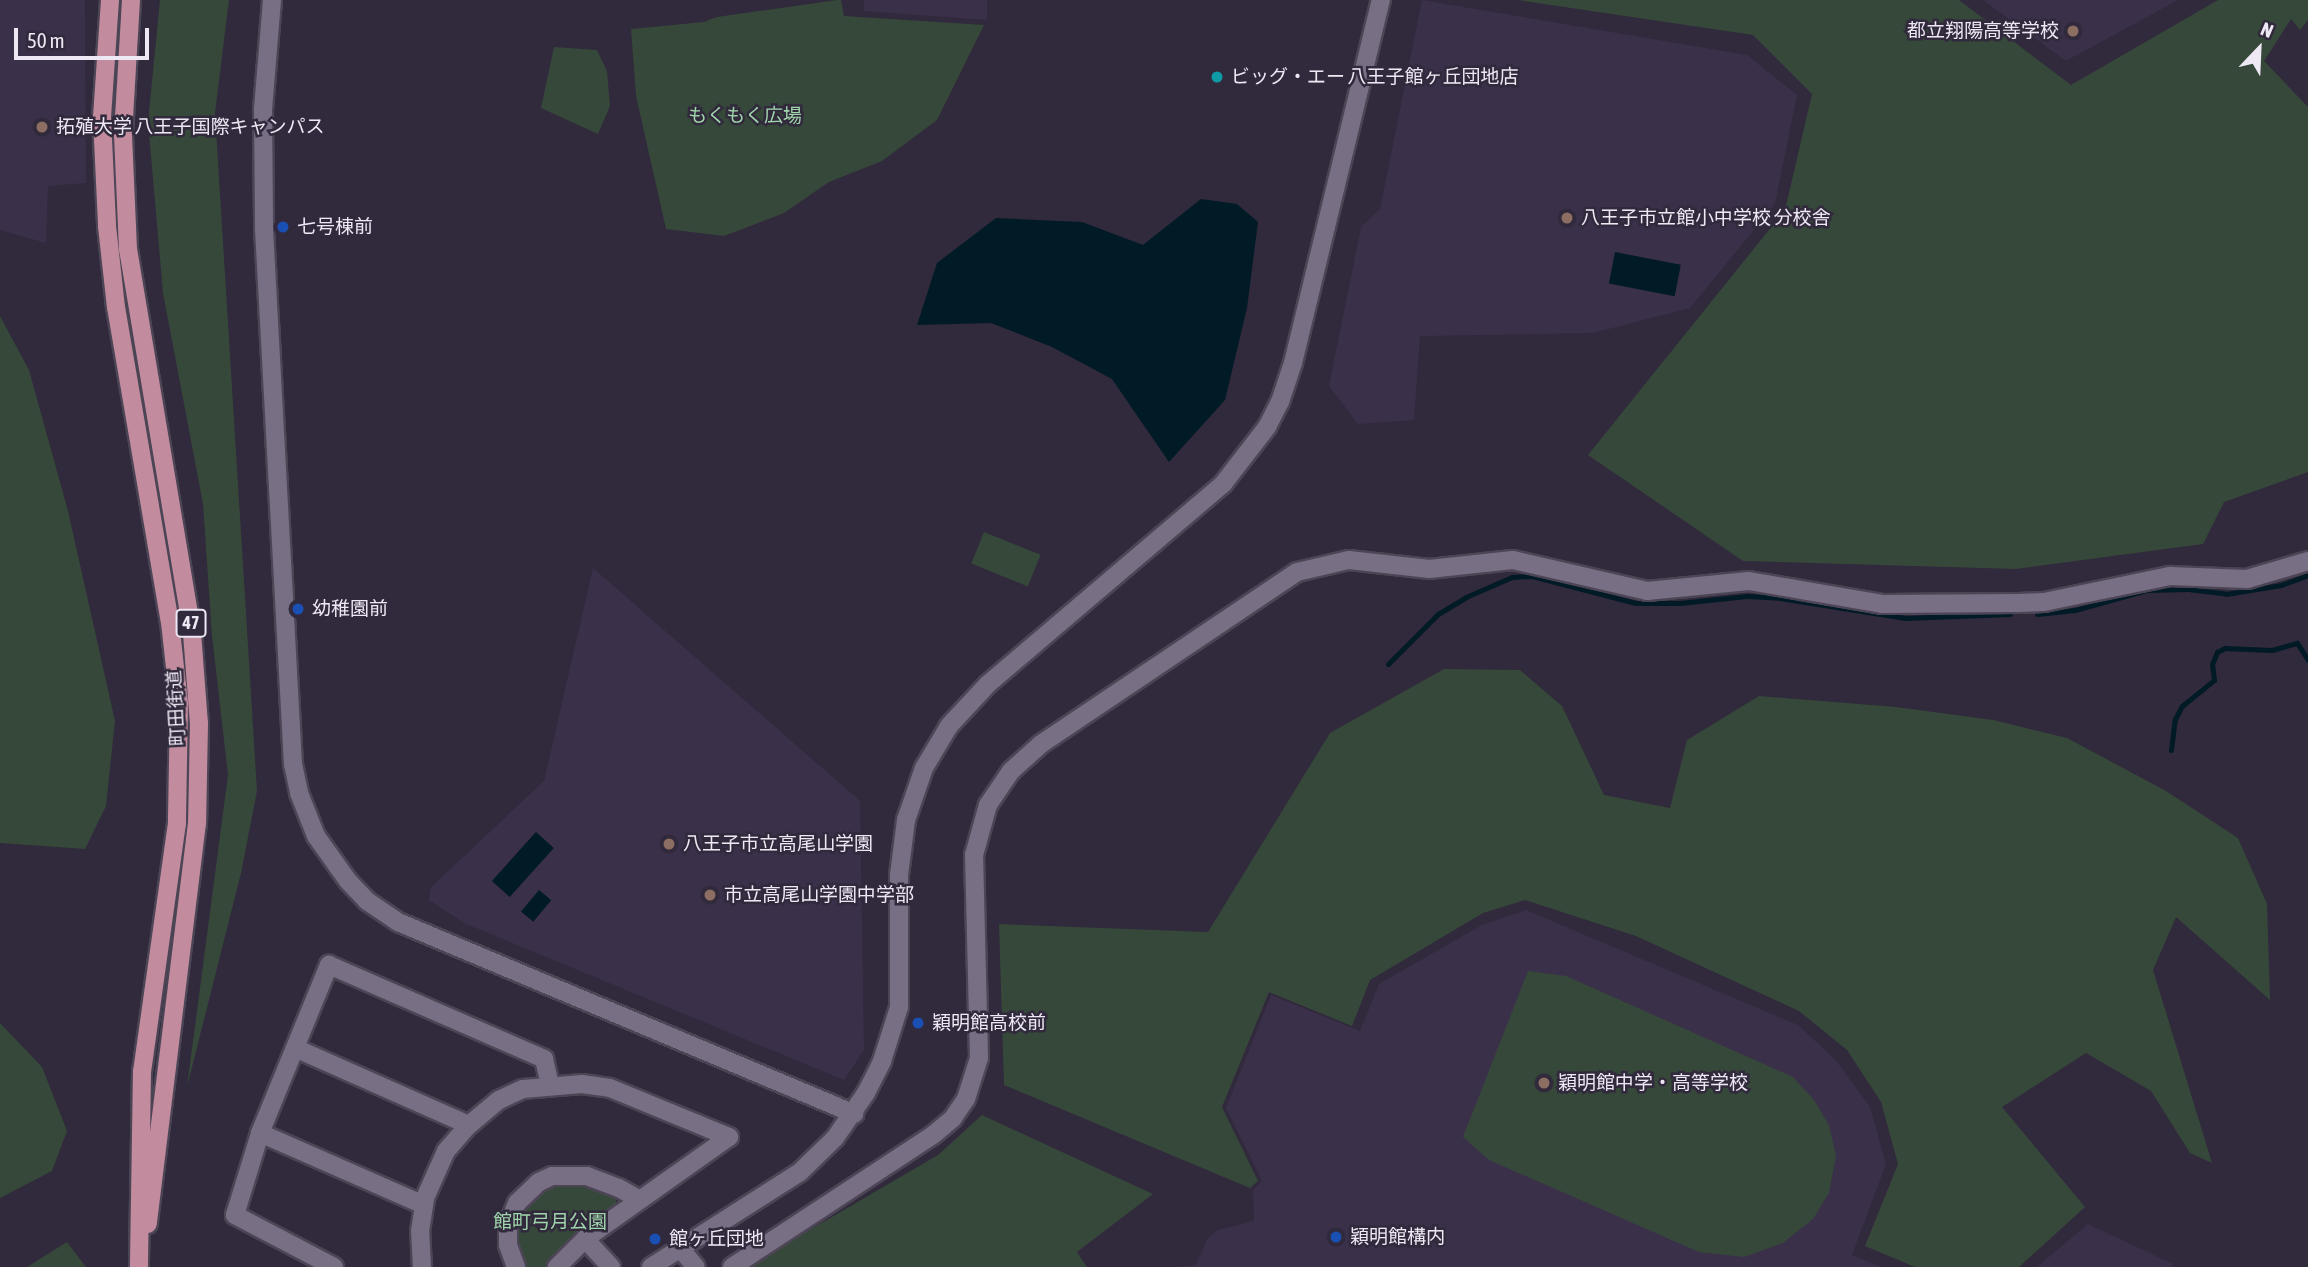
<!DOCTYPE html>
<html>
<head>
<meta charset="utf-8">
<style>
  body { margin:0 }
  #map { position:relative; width:2308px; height:1267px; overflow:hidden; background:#31293c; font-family:"Asap Condensed","Noto Sans JP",sans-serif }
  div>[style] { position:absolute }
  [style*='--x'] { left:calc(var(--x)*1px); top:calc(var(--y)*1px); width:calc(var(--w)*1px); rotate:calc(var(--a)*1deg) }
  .built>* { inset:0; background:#3b304a }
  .green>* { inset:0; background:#36483a; transform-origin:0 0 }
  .water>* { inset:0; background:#001a26; transform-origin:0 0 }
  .stream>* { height:5px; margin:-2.5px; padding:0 2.5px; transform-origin:2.5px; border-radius:2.5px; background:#001a26 }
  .roads { filter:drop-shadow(2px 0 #4c4555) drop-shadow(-2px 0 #4c4555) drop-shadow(0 2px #4c4555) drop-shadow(0 -2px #4c4555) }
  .minor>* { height:18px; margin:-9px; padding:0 9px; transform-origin:9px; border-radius:9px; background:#786f85 }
  .tertiary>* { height:18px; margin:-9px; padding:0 9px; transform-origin:9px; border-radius:9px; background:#786f85 }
  .primary>* { height:18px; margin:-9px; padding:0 9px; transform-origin:9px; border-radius:9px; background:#c28c9e }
  .dots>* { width:19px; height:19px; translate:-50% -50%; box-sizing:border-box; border:4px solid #31293c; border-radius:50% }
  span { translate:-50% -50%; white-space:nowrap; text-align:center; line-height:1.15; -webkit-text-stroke:5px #31293c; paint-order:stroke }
  .shield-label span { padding:2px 5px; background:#31293c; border:2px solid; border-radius:5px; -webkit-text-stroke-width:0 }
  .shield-label { font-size:18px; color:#ede8f4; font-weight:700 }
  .poi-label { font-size:19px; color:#ede8f4 }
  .right { translate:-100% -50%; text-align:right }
  .left { translate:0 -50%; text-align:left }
  .park-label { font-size:19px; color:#a0d6ab }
  .street-label { font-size:19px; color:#ede8f4 }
  .north { position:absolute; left:2224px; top:14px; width:70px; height:70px; -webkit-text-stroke:5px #31293c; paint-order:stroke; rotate:23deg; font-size:19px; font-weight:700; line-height:28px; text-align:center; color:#ede8f4 }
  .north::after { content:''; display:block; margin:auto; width:24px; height:32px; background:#ede8f4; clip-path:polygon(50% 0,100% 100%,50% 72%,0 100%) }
  .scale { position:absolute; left:14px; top:28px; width:135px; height:32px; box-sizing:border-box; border:4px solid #ede8f4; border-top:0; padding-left:9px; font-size:21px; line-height:24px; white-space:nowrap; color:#ede8f4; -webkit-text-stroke:5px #31293c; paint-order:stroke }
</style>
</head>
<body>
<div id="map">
  <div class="built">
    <i style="clip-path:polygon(0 0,85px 0,86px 183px,48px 186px,46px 243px,0 230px)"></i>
    <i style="clip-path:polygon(864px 0,987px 0,987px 20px,864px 11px)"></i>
    <i style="clip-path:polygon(1422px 0,1747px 55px,1797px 95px,1775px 204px,1690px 308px,1593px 333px,1420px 336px,1414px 420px,1358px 424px,1329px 386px,1361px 227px,1380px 209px)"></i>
    <i style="clip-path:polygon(1983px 0,2178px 0,2066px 61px)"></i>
    <i style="clip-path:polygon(593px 568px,860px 801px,864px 1050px,844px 1080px,464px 923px,429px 900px,431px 887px,544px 781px)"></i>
    <i style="clip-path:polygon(1526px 910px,1798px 1025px,1835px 1059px,1870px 1107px,1886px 1164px,1852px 1255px,1881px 1267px,1178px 1267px,1196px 1265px,1207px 1239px,1218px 1230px,1254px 1221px,1253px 1190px,1262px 1181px,1226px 1108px,1271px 995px,1360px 1031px,1379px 984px,1482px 925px)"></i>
    <i style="clip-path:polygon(2088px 1224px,2173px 1264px,2172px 1267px,2037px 1267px)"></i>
  </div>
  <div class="green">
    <i style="clip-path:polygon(160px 0,229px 0,215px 113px,257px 791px,241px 873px,187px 1087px,228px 775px,212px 636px,203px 504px,163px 293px,148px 122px)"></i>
    <i style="clip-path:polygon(837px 0,841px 0,844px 16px,984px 25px,937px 120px,882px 161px,829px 182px,784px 213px,724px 236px,666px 229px,636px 96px,631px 29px,704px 22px,717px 17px)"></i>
    <i style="clip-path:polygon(1518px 0,1959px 0,2071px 85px,2218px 0,2308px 0,2308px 20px,2300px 30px,2291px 19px,2264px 61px,2308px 107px,2308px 472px,2224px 502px,2203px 544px,2016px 569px,1743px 561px,1588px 455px,1785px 210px,1812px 94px,1753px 35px)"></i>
    <i style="clip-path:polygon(554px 47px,597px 50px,607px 71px,610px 106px,598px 134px,541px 108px)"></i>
    <i style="clip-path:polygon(0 316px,29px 370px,68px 511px,115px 721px,106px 806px,85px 849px,0 843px)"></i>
    <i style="left:984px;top:532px;width:61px;height:34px;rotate:22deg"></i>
    <i style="clip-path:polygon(1444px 669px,1520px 670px,1562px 706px,1604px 795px,1670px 808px,1687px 740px,1759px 696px,1896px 707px,1993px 720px,2067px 738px,2166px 791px,2238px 838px,2267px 904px,2270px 1000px,2176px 917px,2153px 970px,2212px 1163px,2190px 1153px,2151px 1091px,2086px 1053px,2002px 1107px,2085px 1207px,2019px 1267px,1915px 1267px,1865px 1246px,1898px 1164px,1881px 1102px,1847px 1050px,1799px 1011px,1636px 936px,1525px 900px,1483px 913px,1370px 980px,1352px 1026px,1269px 992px,1222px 1107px,1258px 1181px,1250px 1188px,1004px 1085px,999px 924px,1208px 932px,1330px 733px)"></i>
    <i style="clip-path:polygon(1528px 971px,1566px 976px,1793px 1077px,1814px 1100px,1829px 1125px,1836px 1156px,1829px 1193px,1813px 1219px,1783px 1243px,1744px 1257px,1699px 1252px,1489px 1160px,1463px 1137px)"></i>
    <i style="clip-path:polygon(0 1023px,42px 1067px,67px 1131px,52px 1171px,0 1198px)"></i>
    <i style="clip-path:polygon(982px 1115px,1153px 1194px,1077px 1252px,1087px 1267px,746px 1267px,938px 1155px)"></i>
    <i style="clip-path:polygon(587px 1181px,616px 1193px,616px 1208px,565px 1248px,548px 1267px,522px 1267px,514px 1237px,518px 1216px,529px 1199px,555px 1184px)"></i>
    <i style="clip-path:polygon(67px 1242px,86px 1267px,27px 1267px)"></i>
  </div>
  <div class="water">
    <i style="clip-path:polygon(1201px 199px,1237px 204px,1258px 222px,1247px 308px,1225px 400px,1169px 462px,1112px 379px,1052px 347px,991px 323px,917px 325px,937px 263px,996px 218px,1082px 222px,1143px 245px)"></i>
    <i style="left:1615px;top:252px;width:67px;height:32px;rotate:11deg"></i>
    <i style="left:536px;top:832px;width:24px;height:66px;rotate:42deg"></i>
    <i style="left:539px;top:890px;width:16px;height:28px;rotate:40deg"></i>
  </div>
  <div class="stream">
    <i style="--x:2037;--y:614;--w:38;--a:-6"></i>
    <i style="--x:2075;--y:610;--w:75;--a:-15.5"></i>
    <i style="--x:2147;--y:590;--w:41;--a:-1.4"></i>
    <i style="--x:2188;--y:589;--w:38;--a:7"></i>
    <i style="--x:2226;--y:594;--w:56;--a:-9.3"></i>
    <i style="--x:2281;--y:585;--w:29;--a:-20"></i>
    <i style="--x:1388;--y:664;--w:71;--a:-45"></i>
    <i style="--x:1438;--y:614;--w:33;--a:-31"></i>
    <i style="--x:1466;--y:597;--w:50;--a:-23.5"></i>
    <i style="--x:1512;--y:577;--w:20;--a:-3"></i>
    <i style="--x:1532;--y:576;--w:107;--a:14.6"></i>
    <i style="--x:1636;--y:603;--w:44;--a:0"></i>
    <i style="--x:1680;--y:603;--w:67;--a:-6"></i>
    <i style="--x:1747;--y:596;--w:33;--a:3"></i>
    <i style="--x:1780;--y:598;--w:127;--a:9.1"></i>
    <i style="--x:1905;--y:618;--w:105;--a:-2.2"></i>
    <i style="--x:2171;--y:750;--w:31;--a:-83"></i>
    <i style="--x:2175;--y:719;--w:15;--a:-62"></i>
    <i style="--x:2182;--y:706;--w:41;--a:-39.1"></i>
    <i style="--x:2214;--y:680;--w:16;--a:-97"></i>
    <i style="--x:2212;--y:664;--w:13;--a:-67"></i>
    <i style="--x:2217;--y:652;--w:9;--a:-27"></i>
    <i style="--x:2225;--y:648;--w:47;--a:2.4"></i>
    <i style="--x:2272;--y:650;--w:26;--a:-16"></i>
    <i style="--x:2297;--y:643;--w:20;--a:57"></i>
  </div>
  <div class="roads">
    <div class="minor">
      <i style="--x:295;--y:1048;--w:190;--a:23.9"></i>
      <i style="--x:260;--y:1133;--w:179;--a:23.7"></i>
      <i style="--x:585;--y:1239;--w:38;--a:47"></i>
      <i style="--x:334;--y:1267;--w:112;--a:-152.3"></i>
      <i style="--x:235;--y:1215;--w:86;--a:-73"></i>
      <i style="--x:260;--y:1133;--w:182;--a:-67.7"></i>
      <i style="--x:329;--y:965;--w:235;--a:23.6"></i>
      <i style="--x:544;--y:1059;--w:27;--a:77"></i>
      <i style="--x:422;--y:1267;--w:36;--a:-93"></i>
      <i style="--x:420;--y:1231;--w:33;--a:-81"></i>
      <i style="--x:425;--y:1198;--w:51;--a:-65.9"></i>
      <i style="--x:446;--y:1151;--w:35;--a:-49"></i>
      <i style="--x:469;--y:1125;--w:39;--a:-40"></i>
      <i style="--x:499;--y:1100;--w:26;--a:-25"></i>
      <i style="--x:523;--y:1089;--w:59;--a:-4.8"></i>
      <i style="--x:582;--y:1084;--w:28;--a:8"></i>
      <i style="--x:610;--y:1088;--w:129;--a:22.4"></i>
      <i style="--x:729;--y:1137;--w:176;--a:144.7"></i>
      <i style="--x:585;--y:1239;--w:40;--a:135"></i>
      <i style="--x:516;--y:1267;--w:23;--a:-110"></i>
      <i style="--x:508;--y:1245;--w:20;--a:-90"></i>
      <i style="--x:508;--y:1225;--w:24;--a:-68"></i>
      <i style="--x:517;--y:1203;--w:30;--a:-44"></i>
      <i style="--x:539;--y:1182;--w:14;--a:-25"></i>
      <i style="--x:552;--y:1176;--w:35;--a:0"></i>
      <i style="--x:587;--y:1176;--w:34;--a:21"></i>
      <i style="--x:619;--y:1188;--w:24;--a:30"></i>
    </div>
    <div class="tertiary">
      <i style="--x:272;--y:0;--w:109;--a:94.7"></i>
      <i style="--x:263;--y:109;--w:120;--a:89.5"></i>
      <i style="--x:264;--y:229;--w:536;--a:86.9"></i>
      <i style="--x:293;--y:764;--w:30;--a:78"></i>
      <i style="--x:299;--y:793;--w:46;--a:68.4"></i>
      <i style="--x:316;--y:836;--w:55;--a:54.6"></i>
      <i style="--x:348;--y:881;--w:28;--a:46"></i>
      <i style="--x:367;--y:901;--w:37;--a:34"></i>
      <i style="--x:398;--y:922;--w:495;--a:22.8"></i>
      <i style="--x:679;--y:1247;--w:26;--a:50"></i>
      <i style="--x:651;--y:1267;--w:177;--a:-32.5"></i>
      <i style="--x:800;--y:1172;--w:49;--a:-44.2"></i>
      <i style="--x:835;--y:1138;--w:55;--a:-55.4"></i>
      <i style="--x:866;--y:1093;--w:36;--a:-63"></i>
      <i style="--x:882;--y:1061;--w:57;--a:-72.5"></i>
      <i style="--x:899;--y:1007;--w:132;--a:-90"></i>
      <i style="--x:899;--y:875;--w:55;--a:-82.7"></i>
      <i style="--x:906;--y:820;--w:55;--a:-70.9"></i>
      <i style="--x:924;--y:768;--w:49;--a:-59.2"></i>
      <i style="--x:949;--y:726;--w:57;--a:-47.1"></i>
      <i style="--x:988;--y:684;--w:309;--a:-40.4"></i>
      <i style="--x:1223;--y:484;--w:72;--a:-52.3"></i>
      <i style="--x:1267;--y:427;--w:28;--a:-63"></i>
      <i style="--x:1280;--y:402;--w:41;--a:-71.6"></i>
      <i style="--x:1293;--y:363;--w:374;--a:-76.4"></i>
      <i style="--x:732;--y:1267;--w:240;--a:-33.3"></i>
      <i style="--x:933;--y:1135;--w:26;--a:-40"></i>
      <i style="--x:953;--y:1118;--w:23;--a:-56"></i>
      <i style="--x:966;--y:1099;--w:43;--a:-72.4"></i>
      <i style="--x:979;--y:1058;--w:203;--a:-91.4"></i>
      <i style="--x:974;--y:855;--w:52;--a:-74.4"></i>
      <i style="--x:988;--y:805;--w:41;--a:-55.9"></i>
      <i style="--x:1011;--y:771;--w:40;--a:-42"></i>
      <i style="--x:1041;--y:744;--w:308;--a:-33.9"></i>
      <i style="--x:1297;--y:572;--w:53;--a:-13"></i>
      <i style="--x:1349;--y:560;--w:81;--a:6.4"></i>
      <i style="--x:1429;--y:569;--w:84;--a:-6.1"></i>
      <i style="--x:1513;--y:560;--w:138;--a:13"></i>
      <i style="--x:1647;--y:591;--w:102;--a:-5.6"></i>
      <i style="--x:1749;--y:581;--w:135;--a:9.8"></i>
      <i style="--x:1882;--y:604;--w:136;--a:-0.4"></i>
      <i style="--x:2018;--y:603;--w:26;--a:-2"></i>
      <i style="--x:2044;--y:602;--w:129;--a:-11.7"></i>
      <i style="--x:2170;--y:576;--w:77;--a:2.2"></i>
      <i style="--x:2247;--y:579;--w:64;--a:-16.4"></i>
    </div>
    <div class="primary">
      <i style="--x:110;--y:0;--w:118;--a:93.9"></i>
      <i style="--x:102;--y:118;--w:108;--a:87.3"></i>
      <i style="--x:107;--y:226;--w:81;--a:83.7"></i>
      <i style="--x:116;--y:307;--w:320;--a:80.3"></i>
      <i style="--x:170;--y:622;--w:82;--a:83.7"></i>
      <i style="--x:179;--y:704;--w:119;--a:91"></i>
      <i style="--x:177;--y:823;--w:250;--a:98"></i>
      <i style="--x:142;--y:1071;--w:196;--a:90.9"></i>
      <i style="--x:131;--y:0;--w:135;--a:93.4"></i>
      <i style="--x:123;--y:135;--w:114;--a:87.5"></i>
      <i style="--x:128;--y:249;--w:389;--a:80.5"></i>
      <i style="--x:192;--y:633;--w:90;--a:85.6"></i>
      <i style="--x:199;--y:723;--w:100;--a:91.1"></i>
      <i style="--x:197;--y:823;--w:404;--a:97"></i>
    </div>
  </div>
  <div class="dots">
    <i style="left:2073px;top:31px;background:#8d6e63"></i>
    <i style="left:1217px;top:77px;background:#0f9aa8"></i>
    <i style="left:42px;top:127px;background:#8d6e63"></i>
    <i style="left:1567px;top:218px;background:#8d6e63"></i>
    <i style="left:283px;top:227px;background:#1a4fb4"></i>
    <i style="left:298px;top:609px;background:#1a4fb4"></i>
    <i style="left:669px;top:844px;background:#8d6e63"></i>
    <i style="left:710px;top:895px;background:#8d6e63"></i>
    <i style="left:918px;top:1023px;background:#1a4fb4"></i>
    <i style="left:1544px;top:1083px;background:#8d6e63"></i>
    <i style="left:1336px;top:1237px;background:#1a4fb4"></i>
    <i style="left:655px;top:1239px;background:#1a4fb4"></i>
  </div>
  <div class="shield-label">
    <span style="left:191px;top:623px">47</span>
  </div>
  <div class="poi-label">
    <span class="right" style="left:2059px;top:31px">都立翔陽高等学校</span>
    <span class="left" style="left:1231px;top:77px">ビッグ・エー 八王子館ヶ丘団地店</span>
    <span class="left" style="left:56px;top:127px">拓殖大学 八王子国際キャンパス</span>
    <span class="left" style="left:1581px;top:218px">八王子市立館小中学校 分校舎</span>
    <span class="left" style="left:297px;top:227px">七号棟前</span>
    <span class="left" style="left:312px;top:609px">幼稚園前</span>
    <span class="left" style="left:683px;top:844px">八王子市立高尾山学園</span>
    <span class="left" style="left:724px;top:895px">市立高尾山学園中学部</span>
    <span class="left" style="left:932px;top:1023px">穎明館高校前</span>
    <span class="left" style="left:1558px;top:1083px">穎明館中学・高等学校</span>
    <span class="left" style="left:1350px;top:1237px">穎明館構内</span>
    <span class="left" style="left:669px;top:1239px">館ヶ丘団地</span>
  </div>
  <div class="park-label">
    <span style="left:745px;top:116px">もくもく広場</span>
    <span style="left:550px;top:1222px">館町弓月公園</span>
  </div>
  <div class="street-label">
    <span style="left:176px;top:708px;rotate:-93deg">町田街道</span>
  </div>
  <div class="north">N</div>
  <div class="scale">50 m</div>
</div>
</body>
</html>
